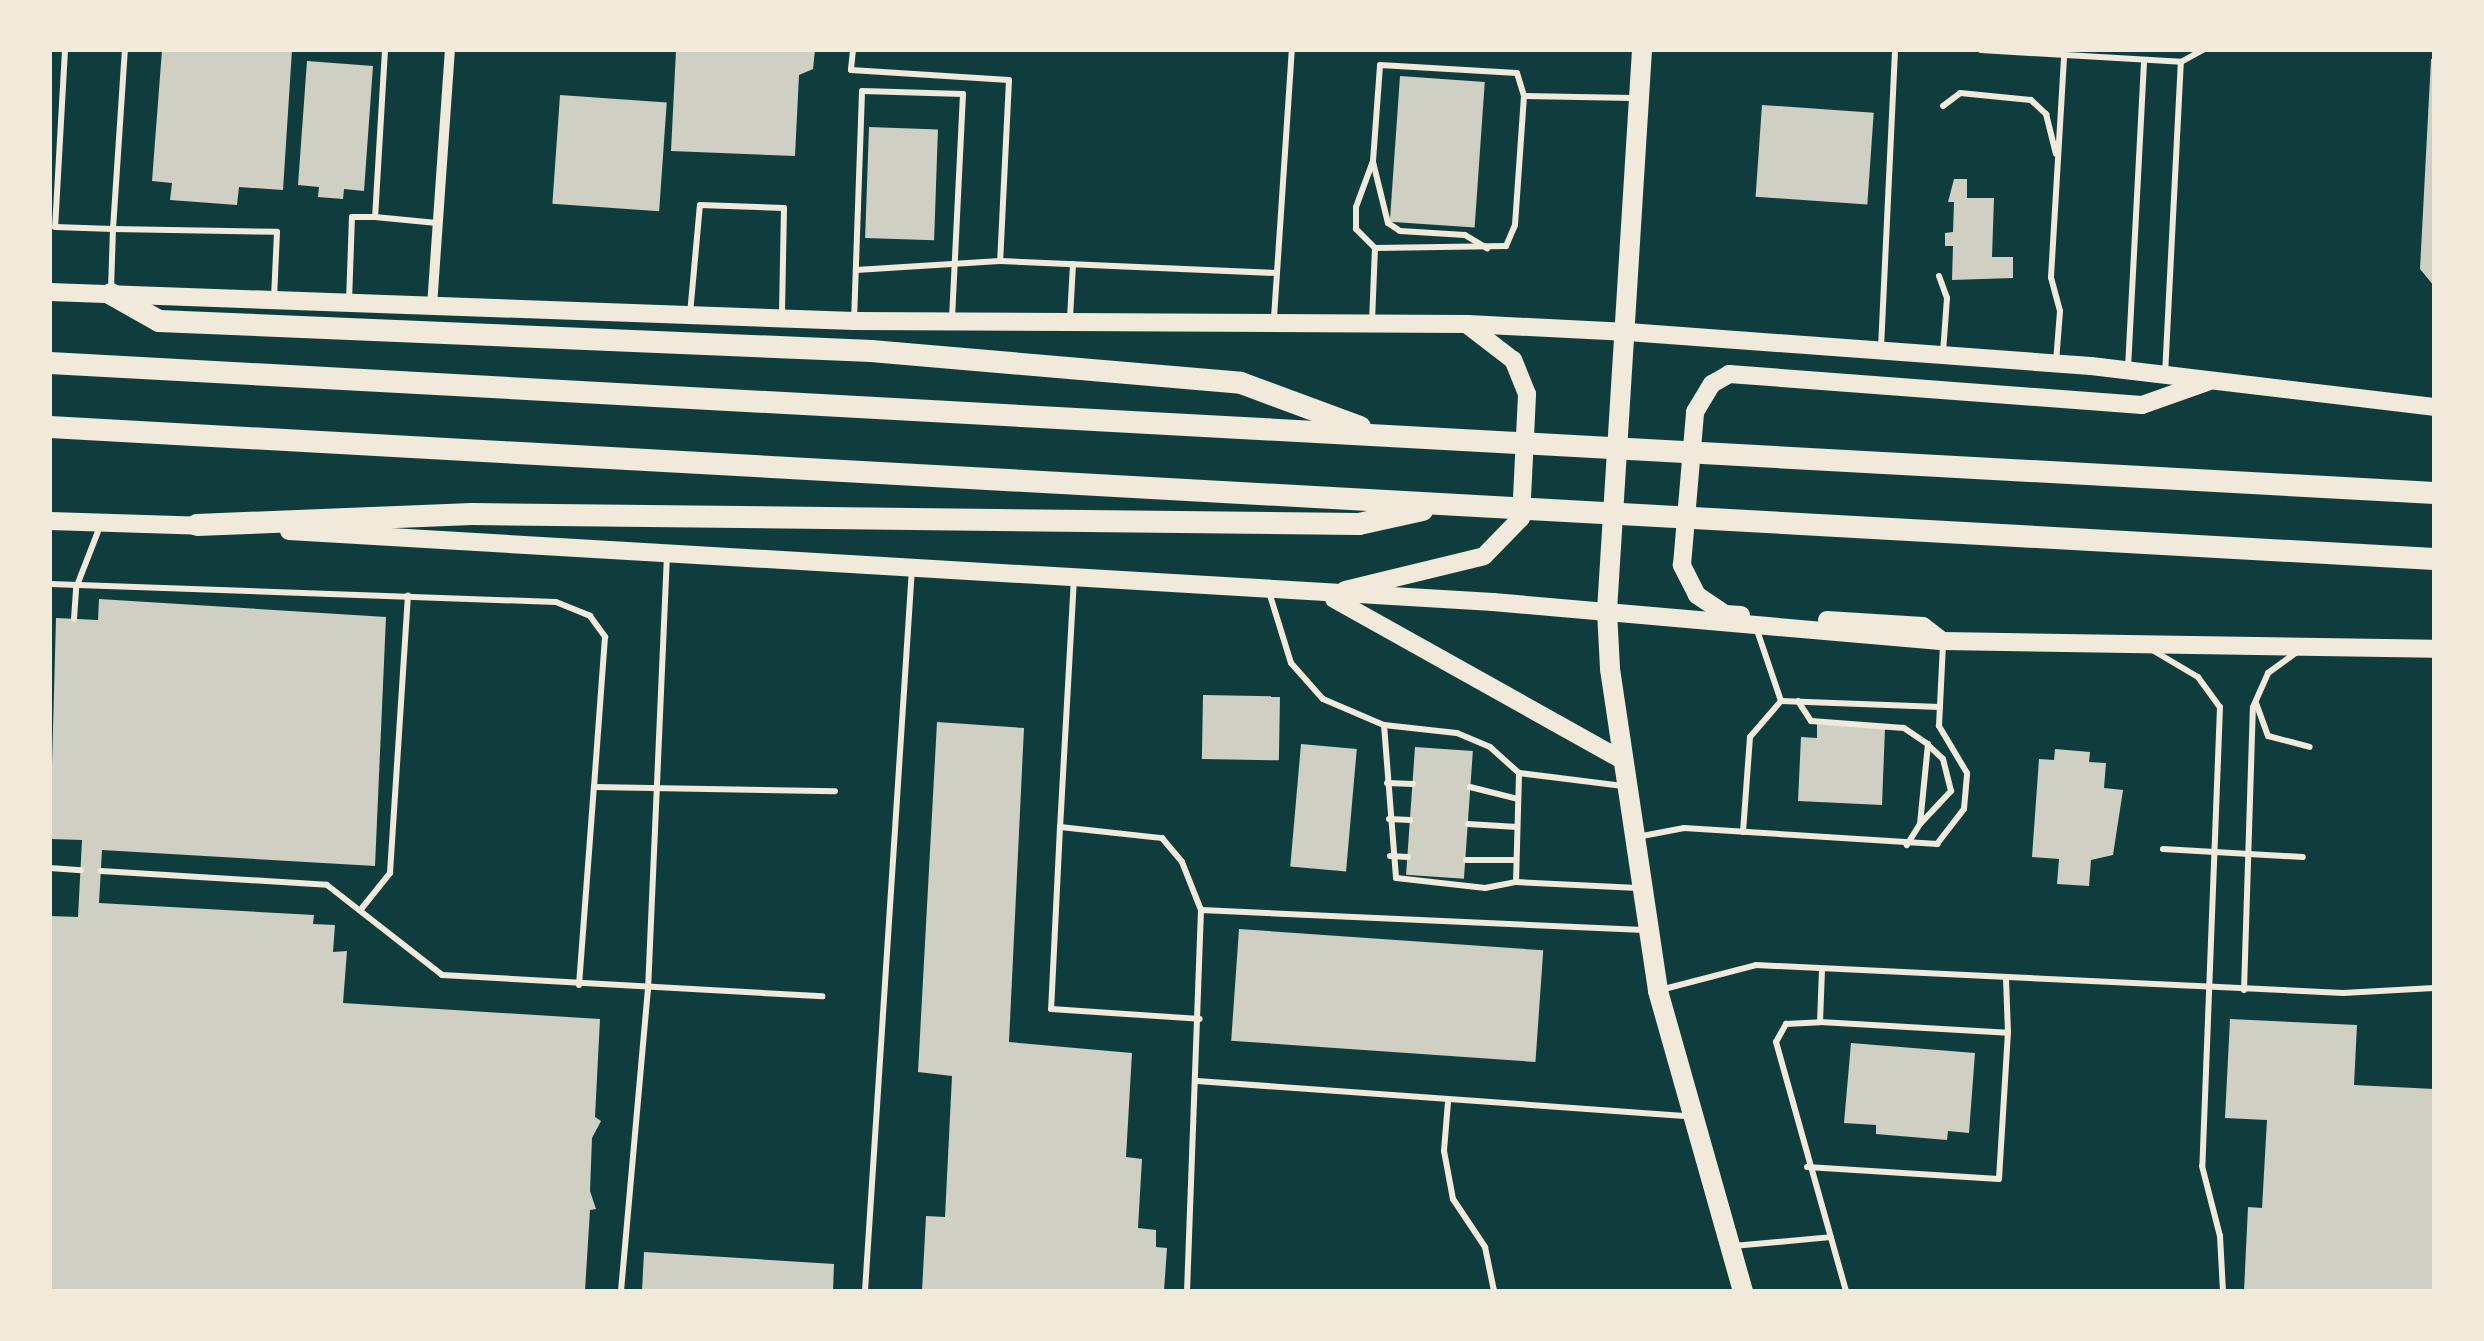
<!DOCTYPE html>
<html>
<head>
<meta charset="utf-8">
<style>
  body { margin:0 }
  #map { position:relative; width:2484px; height:1341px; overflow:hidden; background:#0f3d3e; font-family:Jost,sans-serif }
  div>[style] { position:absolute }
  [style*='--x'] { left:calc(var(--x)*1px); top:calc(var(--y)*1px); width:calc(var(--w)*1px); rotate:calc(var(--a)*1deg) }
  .building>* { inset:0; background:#cfcfc3; transform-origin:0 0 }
  .service>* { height:6px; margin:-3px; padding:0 3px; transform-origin:3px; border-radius:3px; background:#f1e9da }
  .minor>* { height:10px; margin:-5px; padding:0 5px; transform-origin:5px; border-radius:5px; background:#f1e9da }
  .secondary>* { height:18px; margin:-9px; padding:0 9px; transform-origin:9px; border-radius:9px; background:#f1e9da }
  .primary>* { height:20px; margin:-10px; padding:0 10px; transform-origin:10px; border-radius:10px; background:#f1e9da }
  .motorway>* { height:22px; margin:-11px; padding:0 11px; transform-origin:11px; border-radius:11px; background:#f1e9da }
  span { translate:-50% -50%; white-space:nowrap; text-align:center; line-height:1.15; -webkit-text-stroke:9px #f1e9da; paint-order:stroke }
  .frame { position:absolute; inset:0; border:52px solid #f1e9da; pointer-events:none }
</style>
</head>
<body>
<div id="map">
  <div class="building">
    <i style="clip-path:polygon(162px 50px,292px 50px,283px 190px,239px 187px,237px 205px,170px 200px,172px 183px,152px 181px)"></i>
    <i style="clip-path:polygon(676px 50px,815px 50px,813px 69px,799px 75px,795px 156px,671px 151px)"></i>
    <i style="clip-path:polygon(2431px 59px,2434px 59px,2434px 286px,2420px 269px)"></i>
    <i style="clip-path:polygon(307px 61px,373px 66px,364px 191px,344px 189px,343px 199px,318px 197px,319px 187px,298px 185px)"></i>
    <i style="left:1400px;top:76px;width:85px;height:146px;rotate:4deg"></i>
    <i style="left:560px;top:95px;width:107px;height:109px;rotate:4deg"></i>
    <i style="left:1762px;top:105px;width:112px;height:92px;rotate:4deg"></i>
    <i style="left:869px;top:127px;width:69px;height:111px;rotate:2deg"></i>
    <i style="clip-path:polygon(1954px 179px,1967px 179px,1967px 198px,1994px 198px,1992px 257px,2013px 257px,2013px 278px,1952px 280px,1953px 246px,1945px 246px,1945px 233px,1953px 232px,1954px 202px,1948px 202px)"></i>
    <i style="clip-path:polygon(99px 599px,386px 617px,375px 866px,102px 850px,99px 903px,314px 915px,313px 924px,335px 925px,333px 952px,347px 951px,343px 1003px,600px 1019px,595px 1117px,601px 1121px,592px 1138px,590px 1191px,596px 1209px,590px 1210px,585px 1291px,50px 1291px,50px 916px,78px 917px,82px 840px,50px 839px,56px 618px,98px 620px)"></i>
    <i style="left:1203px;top:695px;width:77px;height:64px;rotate:1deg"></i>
    <i style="clip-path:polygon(937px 722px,1024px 728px,1009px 1042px,1132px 1053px,1126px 1157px,1142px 1159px,1138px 1228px,1156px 1230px,1156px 1247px,1167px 1248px,1164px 1291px,922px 1291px,926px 1216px,945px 1217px,952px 1076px,918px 1072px)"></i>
    <i style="clip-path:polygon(1817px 724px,1885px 728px,1882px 805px,1798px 801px,1801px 737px,1817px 738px)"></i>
    <i style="left:1301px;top:744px;width:56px;height:123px;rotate:5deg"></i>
    <i style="left:1415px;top:747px;width:58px;height:128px;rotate:4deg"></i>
    <i style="clip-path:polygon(2055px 749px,2090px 752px,2089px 762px,2106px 763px,2104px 788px,2123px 790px,2113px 855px,2091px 860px,2089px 886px,2057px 884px,2059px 859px,2032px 857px,2039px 759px,2054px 760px)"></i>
    <i style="left:1239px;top:929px;width:305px;height:112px;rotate:4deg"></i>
    <i style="clip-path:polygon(2230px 1019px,2357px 1025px,2354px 1085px,2434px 1089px,2434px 1291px,2244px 1291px,2248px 1207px,2262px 1208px,2267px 1120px,2225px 1118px)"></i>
    <i style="clip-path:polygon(1851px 1043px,1975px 1053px,1969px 1133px,1948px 1131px,1947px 1140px,1876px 1134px,1876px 1125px,1844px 1123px)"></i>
    <i style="clip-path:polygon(644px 1252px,834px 1264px,833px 1291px,642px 1291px)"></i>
  </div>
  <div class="service">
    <i style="--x:65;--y:50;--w:177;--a:93.2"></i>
    <i style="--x:55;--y:227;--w:58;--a:2"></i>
    <i style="--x:113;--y:229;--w:179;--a:-86.2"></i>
    <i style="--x:385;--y:50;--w:167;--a:93.4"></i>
    <i style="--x:375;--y:217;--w:62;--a:5.5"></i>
    <i style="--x:853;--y:50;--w:20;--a:96"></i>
    <i style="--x:851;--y:70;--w:158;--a:3.6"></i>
    <i style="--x:1009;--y:80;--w:181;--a:92.8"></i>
    <i style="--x:1981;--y:50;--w:200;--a:3.4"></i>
    <i style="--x:2181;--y:62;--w:25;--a:-29"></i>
    <i style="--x:1380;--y:65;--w:137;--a:3.3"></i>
    <i style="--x:1517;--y:73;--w:24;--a:73"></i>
    <i style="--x:1524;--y:96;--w:129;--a:94"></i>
    <i style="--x:1515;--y:225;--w:23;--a:113"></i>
    <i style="--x:1506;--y:246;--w:131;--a:179.1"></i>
    <i style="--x:1375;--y:248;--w:27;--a:-135"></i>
    <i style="--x:1356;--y:229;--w:22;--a:-90"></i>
    <i style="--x:1356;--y:207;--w:49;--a:-69.7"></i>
    <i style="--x:1373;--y:161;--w:96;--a:-85.8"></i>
    <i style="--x:1524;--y:96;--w:109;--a:1.1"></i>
    <i style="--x:1943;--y:106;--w:21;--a:-37"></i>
    <i style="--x:1960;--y:93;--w:71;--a:5.6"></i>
    <i style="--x:2031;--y:100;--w:21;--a:43"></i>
    <i style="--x:2046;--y:114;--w:41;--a:76"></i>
    <i style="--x:1373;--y:162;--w:63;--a:76.2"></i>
    <i style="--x:1388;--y:223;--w:14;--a:34"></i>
    <i style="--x:1400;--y:231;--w:65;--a:3.5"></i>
    <i style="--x:1465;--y:235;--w:26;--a:31"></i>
    <i style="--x:856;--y:270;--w:144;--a:-3.6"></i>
    <i style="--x:1000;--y:261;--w:277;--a:2.5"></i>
    <i style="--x:1939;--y:276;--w:23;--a:70"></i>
    <i style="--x:1947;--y:298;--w:55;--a:94.2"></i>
    <i style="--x:111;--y:289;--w:60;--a:-88.1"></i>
    <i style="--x:113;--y:229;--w:164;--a:1"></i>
    <i style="--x:277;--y:232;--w:67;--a:92.6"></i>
    <i style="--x:349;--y:302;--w:85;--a:-88"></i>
    <i style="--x:352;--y:217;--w:23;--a:0"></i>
    <i style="--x:690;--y:314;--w:109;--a:-84.8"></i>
    <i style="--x:700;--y:205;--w:84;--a:2"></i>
    <i style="--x:784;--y:208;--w:109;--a:91.1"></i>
    <i style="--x:1070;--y:318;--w:54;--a:-86.8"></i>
    <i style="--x:1274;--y:318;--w:269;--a:-86.2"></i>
    <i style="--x:854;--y:321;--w:230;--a:-88"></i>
    <i style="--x:862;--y:91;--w:101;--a:1.7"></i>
    <i style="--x:963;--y:94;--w:226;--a:92.8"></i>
    <i style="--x:1372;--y:322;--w:74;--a:-87.7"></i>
    <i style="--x:1881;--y:348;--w:298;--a:-87.3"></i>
    <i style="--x:2056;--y:362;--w:51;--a:-85.5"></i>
    <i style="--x:2060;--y:311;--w:35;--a:-105"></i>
    <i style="--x:2051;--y:277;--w:222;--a:-86.6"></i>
    <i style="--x:2128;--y:368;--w:308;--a:-87"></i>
    <i style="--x:2165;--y:375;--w:313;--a:-87.1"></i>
    <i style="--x:1074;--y:578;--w:249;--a:93.2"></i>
    <i style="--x:1060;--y:827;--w:103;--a:6.2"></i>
    <i style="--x:1162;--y:838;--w:31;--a:50"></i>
    <i style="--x:1182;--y:862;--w:52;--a:68.4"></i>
    <i style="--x:1201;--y:910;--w:381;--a:92.1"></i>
    <i style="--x:50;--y:584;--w:506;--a:2.04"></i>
    <i style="--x:556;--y:602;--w:37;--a:22"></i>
    <i style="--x:590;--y:616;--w:26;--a:54"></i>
    <i style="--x:605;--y:637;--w:150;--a:94.2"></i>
    <i style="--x:594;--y:787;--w:241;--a:1"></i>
    <i style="--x:1269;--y:592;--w:74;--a:72.8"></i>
    <i style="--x:1291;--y:663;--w:48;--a:48.4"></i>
    <i style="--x:1323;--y:699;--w:66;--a:23.1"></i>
    <i style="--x:1384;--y:725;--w:153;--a:85.5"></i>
    <i style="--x:1396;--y:878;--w:90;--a:6.4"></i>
    <i style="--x:1485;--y:888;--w:32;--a:-11"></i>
    <i style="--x:1516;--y:882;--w:122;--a:2.8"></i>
    <i style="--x:74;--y:619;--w:31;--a:-86"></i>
    <i style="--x:76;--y:588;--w:69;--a:-68.7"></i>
    <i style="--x:2154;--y:651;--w:51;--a:30.6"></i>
    <i style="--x:2198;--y:677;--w:37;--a:54"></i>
    <i style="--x:2220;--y:707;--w:459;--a:92.2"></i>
    <i style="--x:2202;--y:1166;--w:72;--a:75.6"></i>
    <i style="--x:2220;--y:1236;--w:55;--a:86.9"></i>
    <i style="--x:1781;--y:701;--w:159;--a:2.2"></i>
    <i style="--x:1798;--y:701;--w:24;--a:57"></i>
    <i style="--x:1811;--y:721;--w:93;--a:4.3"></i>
    <i style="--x:1904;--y:728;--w:29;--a:34"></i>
    <i style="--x:1928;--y:744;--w:80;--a:95.7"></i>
    <i style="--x:1920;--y:824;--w:25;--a:122"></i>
    <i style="--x:2256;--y:703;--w:35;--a:70"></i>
    <i style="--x:2268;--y:736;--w:43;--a:14.7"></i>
    <i style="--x:1384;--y:725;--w:73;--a:6.3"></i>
    <i style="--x:1457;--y:733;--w:36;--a:23"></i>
    <i style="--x:1490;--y:747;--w:39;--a:42"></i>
    <i style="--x:1387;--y:783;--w:26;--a:2"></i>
    <i style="--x:1470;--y:787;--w:49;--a:14"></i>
    <i style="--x:1389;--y:819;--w:21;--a:3"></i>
    <i style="--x:1921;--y:823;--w:44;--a:-46.8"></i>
    <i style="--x:1951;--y:791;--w:33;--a:-104"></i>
    <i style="--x:1943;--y:759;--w:21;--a:-137"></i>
    <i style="--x:1468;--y:824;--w:49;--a:3.5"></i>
    <i style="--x:1060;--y:827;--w:182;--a:92.8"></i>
    <i style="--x:1051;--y:1009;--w:149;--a:3.8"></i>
    <i style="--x:1743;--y:832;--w:95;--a:-85.8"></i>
    <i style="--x:1750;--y:737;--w:48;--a:-49.3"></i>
    <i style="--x:1781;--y:701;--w:75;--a:-108.7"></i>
    <i style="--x:1637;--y:837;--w:48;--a:-10.8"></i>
    <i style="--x:1684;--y:828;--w:254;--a:3.6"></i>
    <i style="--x:1937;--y:844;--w:44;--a:-52.4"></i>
    <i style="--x:1964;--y:809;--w:36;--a:-85"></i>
    <i style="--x:1967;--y:773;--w:55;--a:-120.8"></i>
    <i style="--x:1939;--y:726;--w:83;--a:-87.2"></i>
    <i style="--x:2163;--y:849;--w:140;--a:3.3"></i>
    <i style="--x:1390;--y:856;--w:18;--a:3"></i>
    <i style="--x:1466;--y:860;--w:50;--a:0"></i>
    <i style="--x:50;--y:868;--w:31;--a:4"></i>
    <i style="--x:101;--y:871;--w:226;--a:3.5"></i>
    <i style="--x:327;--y:885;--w:146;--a:38"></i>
    <i style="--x:442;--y:975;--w:381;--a:3.2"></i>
    <i style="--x:1516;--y:882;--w:109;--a:-88.4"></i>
    <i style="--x:1519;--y:773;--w:105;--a:7.1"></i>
    <i style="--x:362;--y:908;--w:45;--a:-51.3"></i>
    <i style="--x:390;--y:873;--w:278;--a:-86.3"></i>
    <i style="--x:1201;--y:910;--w:443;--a:2.6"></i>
    <i style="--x:579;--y:985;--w:199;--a:-85.7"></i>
    <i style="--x:1664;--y:989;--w:95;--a:-14.6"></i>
    <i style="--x:1756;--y:965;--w:588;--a:2.73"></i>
    <i style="--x:2343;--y:993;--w:91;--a:-3.1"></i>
    <i style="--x:2244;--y:990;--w:283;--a:-88.2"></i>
    <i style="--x:2253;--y:707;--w:37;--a:-66"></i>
    <i style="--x:2268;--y:673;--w:34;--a:-36"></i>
    <i style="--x:1820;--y:1022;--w:53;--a:-87.8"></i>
    <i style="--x:1197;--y:1081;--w:492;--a:4.1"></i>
    <i style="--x:1448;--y:1102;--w:49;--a:94.7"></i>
    <i style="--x:1444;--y:1151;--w:49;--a:79.4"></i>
    <i style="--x:1453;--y:1199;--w:58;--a:56.3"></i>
    <i style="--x:1485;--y:1247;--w:45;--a:78.4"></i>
    <i style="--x:1807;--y:1167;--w:192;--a:3.6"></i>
    <i style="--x:1999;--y:1179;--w:146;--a:-86.5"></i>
    <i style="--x:1733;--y:1246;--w:98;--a:-5.2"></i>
    <i style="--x:621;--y:1291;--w:302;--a:-84.9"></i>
    <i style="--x:648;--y:990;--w:435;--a:-87.5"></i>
    <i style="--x:865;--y:1291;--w:724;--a:-86.28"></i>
    <i style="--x:1846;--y:1291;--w:259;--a:-105.7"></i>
    <i style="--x:1776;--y:1042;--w:21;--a:-61"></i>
    <i style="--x:1786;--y:1024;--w:34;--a:-3"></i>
    <i style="--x:1820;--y:1022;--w:188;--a:3.3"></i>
    <i style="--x:2008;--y:1033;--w:55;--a:-92.1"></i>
  </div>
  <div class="minor">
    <i style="--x:432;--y:306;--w:257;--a:-86"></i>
  </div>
  <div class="secondary">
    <i style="--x:50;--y:292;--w:805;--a:2.07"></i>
    <i style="--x:854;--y:321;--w:614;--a:0.28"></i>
    <i style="--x:1468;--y:324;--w:160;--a:2.9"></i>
    <i style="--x:1628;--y:332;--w:464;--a:4.2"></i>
    <i style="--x:2091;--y:366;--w:345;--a:6.8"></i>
    <i style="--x:50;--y:521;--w:158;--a:1.8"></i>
    <i style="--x:289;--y:531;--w:1206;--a:3.37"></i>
    <i style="--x:1493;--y:602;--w:452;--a:5"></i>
    <i style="--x:1943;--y:641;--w:491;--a:0.9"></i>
    <i style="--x:1345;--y:590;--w:143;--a:-13.7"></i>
    <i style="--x:1484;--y:556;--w:53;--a:-45.8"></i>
    <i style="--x:1521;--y:518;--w:124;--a:-87.2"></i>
    <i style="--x:1527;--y:394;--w:37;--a:-112"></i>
    <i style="--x:1513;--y:360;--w:56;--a:-142.3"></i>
    <i style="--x:1334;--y:599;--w:330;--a:29.2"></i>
    <i style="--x:1741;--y:615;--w:16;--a:-176"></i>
    <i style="--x:1725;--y:614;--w:34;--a:-146"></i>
    <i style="--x:1697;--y:595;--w:34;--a:-117"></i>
    <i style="--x:1682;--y:565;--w:154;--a:-85.1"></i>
    <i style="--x:1695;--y:412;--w:33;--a:-59"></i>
    <i style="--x:1712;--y:384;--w:20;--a:-30"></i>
    <i style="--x:1729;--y:374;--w:414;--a:4.3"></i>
    <i style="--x:2142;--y:405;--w:69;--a:-19.5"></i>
    <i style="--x:1827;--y:620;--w:96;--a:3.6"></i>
    <i style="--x:1923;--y:626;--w:23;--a:38"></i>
  </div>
  <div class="primary">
    <i style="--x:1642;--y:50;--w:562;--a:93.57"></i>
    <i style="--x:1607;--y:611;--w:58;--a:87"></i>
    <i style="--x:1610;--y:669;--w:326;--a:81.5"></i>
    <i style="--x:1658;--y:991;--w:312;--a:74.2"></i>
  </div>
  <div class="motorway">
    <i style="--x:111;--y:294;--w:55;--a:29.4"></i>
    <i style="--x:159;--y:321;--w:713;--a:2.41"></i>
    <i style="--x:871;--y:351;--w:371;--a:4.9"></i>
    <i style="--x:1241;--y:383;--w:127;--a:20.3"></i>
    <i style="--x:50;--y:363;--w:2388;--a:3.12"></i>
    <i style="--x:50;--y:427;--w:2388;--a:3.17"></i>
    <i style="--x:197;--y:525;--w:275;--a:-2.3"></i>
    <i style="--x:472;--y:514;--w:887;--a:0.65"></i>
    <i style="--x:1359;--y:524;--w:65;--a:-12.5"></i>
  </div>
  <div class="frame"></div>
</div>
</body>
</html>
